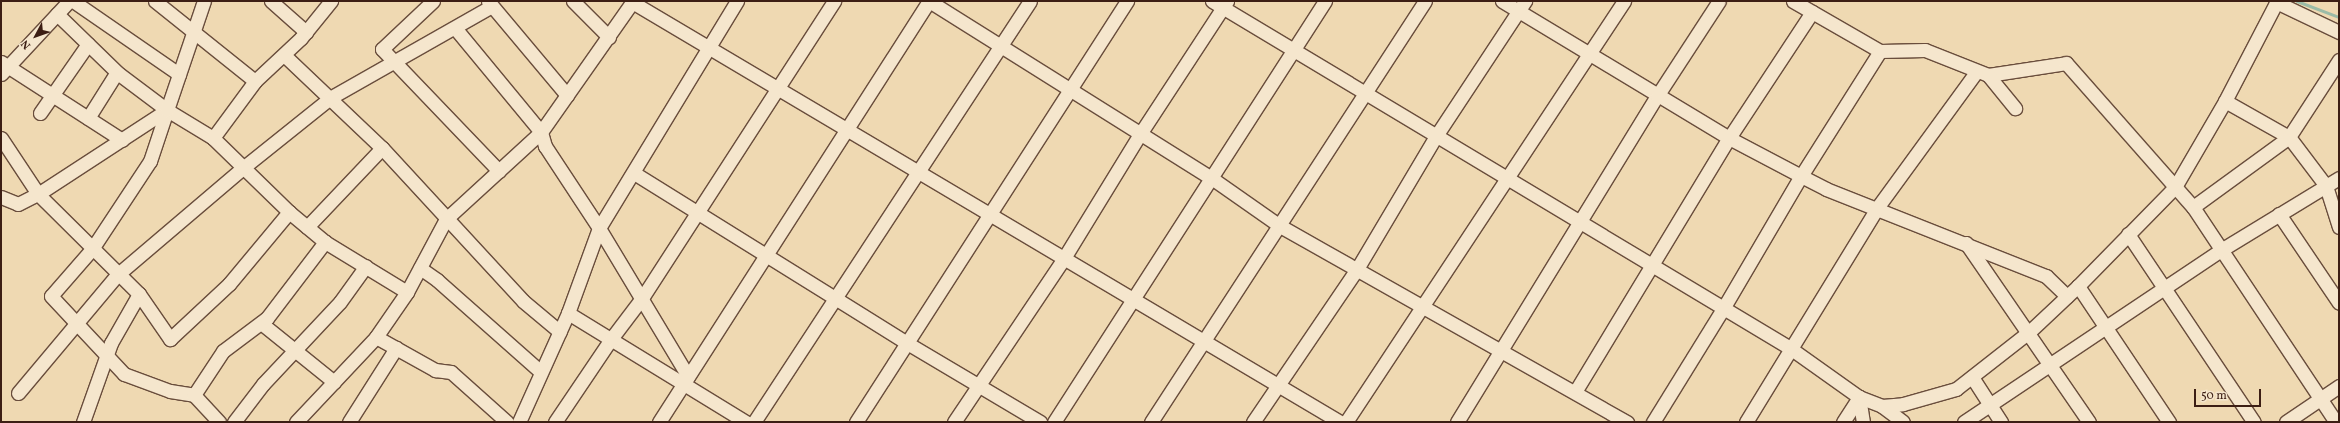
<!DOCTYPE html>
<html>
<head>
<meta charset="utf-8">
<style>
  body { margin:0 }
  #map { position:relative; width:2340px; height:423px; overflow:hidden; background:#efd9b2; font-family:Vollkorn,serif }
  div>[style] { position:absolute }
  [style*='--x'] { left:calc(var(--x)*1px); top:calc(var(--y)*1px); width:calc(var(--w)*1px); rotate:calc(var(--a)*1deg) }
  .stream>* { height:2.5px; margin:-1.25px; padding:0 1.25px; transform-origin:1.25px; border-radius:1.25px; background:#9bbba7 }
  .roads { filter:drop-shadow(1px 0 #694d3c) drop-shadow(-1px 0 #694d3c) drop-shadow(0 1px #694d3c) drop-shadow(0 -1px #694d3c) }
  .minor>* { height:13px; margin:-6.5px; padding:0 6.5px; transform-origin:6.5px; border-radius:6.5px; background:#f5e6cd }
  span { translate:-50% -50%; white-space:nowrap; text-align:center; line-height:1.15; -webkit-text-stroke:4px #f5e6cd; paint-order:stroke }
  .frame { position:absolute; inset:0; border:2px solid #3c1e14; pointer-events:none }
  .north { position:absolute; left:16px; top:16px; width:40px; height:40px; -webkit-text-stroke:3px #f5e6cd; paint-order:stroke; rotate:229deg; font-size:11px; font-weight:700; line-height:16px; text-align:center; color:#3c1e14 }
  .north::after { content:''; display:block; margin:auto; width:14px; height:18px; background:#3c1e14; clip-path:polygon(50% 0,100% 100%,50% 72%,0 100%) }
  .scale { position:absolute; left:2194px; top:389px; width:67px; height:18px; box-sizing:border-box; border:2px solid #3c1e14; border-top:0; padding-left:5px; font-size:12px; line-height:14px; white-space:nowrap; color:#3c1e14; -webkit-text-stroke:3px #f5e6cd; paint-order:stroke }
</style>
</head>
<body>
<div id="map">
  <div class="stream">
    <i style="--x:2297;--y:1;--w:45;--a:20.9"></i>
  </div>
  <div class="roads">
    <div class="minor">
      <i style="--x:73;--y:1;--w:129;--a:34.6"></i>
      <i style="--x:155;--y:1;--w:128;--a:38.7"></i>
      <i style="--x:271;--y:1;--w:47;--a:41.5"></i>
      <i style="--x:433;--y:1;--w:70;--a:136.7"></i>
      <i style="--x:382;--y:49;--w:169;--a:46.2"></i>
      <i style="--x:488;--y:1;--w:123;--a:50"></i>
      <i style="--x:573;--y:1;--w:51;--a:45"></i>
      <i style="--x:929;--y:1;--w:332;--a:32.1"></i>
      <i style="--x:1210;--y:177;--w:85;--a:35"></i>
      <i style="--x:1280;--y:226;--w:399;--a:29.5"></i>
      <i style="--x:1212;--y:1;--w:674;--a:30.98"></i>
      <i style="--x:1790;--y:348;--w:85;--a:35.4"></i>
      <i style="--x:1859;--y:397;--w:25;--a:81"></i>
      <i style="--x:1502;--y:1;--w:265;--a:31.1"></i>
      <i style="--x:1729;--y:138;--w:81;--a:27.8"></i>
      <i style="--x:1801;--y:176;--w:28;--a:27"></i>
      <i style="--x:1826;--y:189;--w:237;--a:21.6"></i>
      <i style="--x:2046;--y:276;--w:29;--a:44"></i>
      <i style="--x:1793;--y:1;--w:100;--a:29.9"></i>
      <i style="--x:1880;--y:51;--w:45;--a:-1.3"></i>
      <i style="--x:1925;--y:50;--w:68;--a:21.6"></i>
      <i style="--x:1988;--y:75;--w:79;--a:-8.7"></i>
      <i style="--x:2066;--y:63;--w:192;--a:48.6"></i>
      <i style="--x:2193;--y:207;--w:258;--a:56.4"></i>
      <i style="--x:632;--y:2;--w:823;--a:30.68"></i>
      <i style="--x:2276;--y:2;--w:70;--a:25.5"></i>
      <i style="--x:57;--y:14;--w:86;--a:44.1"></i>
      <i style="--x:119;--y:74;--w:60;--a:36.9"></i>
      <i style="--x:167;--y:110;--w:54;--a:31.3"></i>
      <i style="--x:213;--y:138;--w:106;--a:44.2"></i>
      <i style="--x:289;--y:212;--w:47;--a:39.8"></i>
      <i style="--x:325;--y:242;--w:96;--a:31.4"></i>
      <i style="--x:455;--y:28;--w:135;--a:50.4"></i>
      <i style="--x:541;--y:132;--w:15;--a:74"></i>
      <i style="--x:545;--y:146;--w:98;--a:56.6"></i>
      <i style="--x:599;--y:228;--w:173;--a:59"></i>
      <i style="--x:284;--y:55;--w:135;--a:43.5"></i>
      <i style="--x:382;--y:148;--w:208;--a:47.3"></i>
      <i style="--x:523;--y:301;--w:48;--a:40"></i>
      <i style="--x:1;--y:62;--w:144;--a:32.8"></i>
      <i style="--x:1;--y:74;--w:100;--a:-47"></i>
      <i style="--x:1988;--y:75;--w:43;--a:50.7"></i>
      <i style="--x:2225;--y:101;--w:73;--a:29.4"></i>
      <i style="--x:2289;--y:137;--w:61;--a:52.9"></i>
      <i style="--x:2326;--y:186;--w:43;--a:72.4"></i>
      <i style="--x:167;--y:110;--w:54;--a:108.4"></i>
      <i style="--x:150;--y:161;--w:105;--a:123.4"></i>
      <i style="--x:92;--y:249;--w:62;--a:131.1"></i>
      <i style="--x:51;--y:296;--w:107;--a:46.9"></i>
      <i style="--x:124;--y:374;--w:49;--a:20.3"></i>
      <i style="--x:170;--y:391;--w:24;--a:9"></i>
      <i style="--x:194;--y:395;--w:37;--a:47"></i>
      <i style="--x:40;--y:113;--w:84;--a:-55.2"></i>
      <i style="--x:88;--y:118;--w:54;--a:-57.8"></i>
      <i style="--x:1;--y:138;--w:67;--a:56.5"></i>
      <i style="--x:38;--y:194;--w:142;--a:44.7"></i>
      <i style="--x:139;--y:294;--w:56;--a:119.7"></i>
      <i style="--x:111;--y:343;--w:84;--a:109.5"></i>
      <i style="--x:213;--y:138;--w:71;--a:-53.6"></i>
      <i style="--x:255;--y:81;--w:63;--a:-43.1"></i>
      <i style="--x:301;--y:38;--w:48;--a:-51"></i>
      <i style="--x:634;--y:173;--w:322;--a:31.9"></i>
      <i style="--x:907;--y:343;--w:155;--a:30.7"></i>
      <i style="--x:1;--y:197;--w:18;--a:22"></i>
      <i style="--x:18;--y:204;--w:22;--a:-27"></i>
      <i style="--x:38;--y:194;--w:154;--a:-33.1"></i>
      <i style="--x:167;--y:110;--w:115;--a:-71.3"></i>
      <i style="--x:2193;--y:207;--w:119;--a:-36.1"></i>
      <i style="--x:2289;--y:137;--w:92;--a:-57"></i>
      <i style="--x:2279;--y:214;--w:107;--a:56"></i>
      <i style="--x:307;--y:227;--w:109;--a:-46.5"></i>
      <i style="--x:2128;--y:234;--w:226;--a:56.2"></i>
      <i style="--x:1966;--y:243;--w:217;--a:55.5"></i>
      <i style="--x:420;--y:268;--w:21;--a:35"></i>
      <i style="--x:437;--y:280;--w:137;--a:41.5"></i>
      <i style="--x:2078;--y:286;--w:164;--a:56.2"></i>
      <i style="--x:139;--y:294;--w:55;--a:55.4"></i>
      <i style="--x:170;--y:339;--w:81;--a:-43"></i>
      <i style="--x:229;--y:284;--w:94;--a:-50.2"></i>
      <i style="--x:568;--y:313;--w:209;--a:31.5"></i>
      <i style="--x:261;--y:323;--w:94;--a:38.9"></i>
      <i style="--x:376;--y:337;--w:68;--a:29.2"></i>
      <i style="--x:435;--y:370;--w:16;--a:7"></i>
      <i style="--x:451;--y:372;--w:75;--a:41.8"></i>
      <i style="--x:1972;--y:377;--w:54;--a:57.2"></i>
      <i style="--x:1575;--y:392;--w:297;--a:-58.8"></i>
      <i style="--x:1729;--y:138;--w:151;--a:-56.6"></i>
      <i style="--x:18;--y:393;--w:154;--a:-50"></i>
      <i style="--x:117;--y:275;--w:167;--a:-40.4"></i>
      <i style="--x:244;--y:167;--w:110;--a:-38.7"></i>
      <i style="--x:330;--y:98;--w:186;--a:-29.6"></i>
      <i style="--x:194;--y:395;--w:53;--a:-56.6"></i>
      <i style="--x:223;--y:351;--w:55;--a:-36.9"></i>
      <i style="--x:267;--y:318;--w:96;--a:-52.7"></i>
      <i style="--x:1882;--y:406;--w:26;--a:37"></i>
      <i style="--x:234;--y:422;--w:48;--a:-52.7"></i>
      <i style="--x:263;--y:384;--w:112;--a:-46.8"></i>
      <i style="--x:340;--y:302;--w:44;--a:-54.2"></i>
      <i style="--x:296;--y:422;--w:117;--a:-46.7"></i>
      <i style="--x:376;--y:337;--w:55;--a:-55.4"></i>
      <i style="--x:407;--y:292;--w:83;--a:-61.9"></i>
      <i style="--x:446;--y:219;--w:129;--a:-42.5"></i>
      <i style="--x:541;--y:132;--w:160;--a:-54.9"></i>
      <i style="--x:349;--y:422;--w:88;--a:-57.6"></i>
      <i style="--x:519;--y:422;--w:120;--a:-65.8"></i>
      <i style="--x:568;--y:313;--w:90;--a:-70"></i>
      <i style="--x:599;--y:228;--w:266;--a:-58.7"></i>
      <i style="--x:555;--y:422;--w:100;--a:-56"></i>
      <i style="--x:611;--y:339;--w:51;--a:-52.9"></i>
      <i style="--x:642;--y:298;--w:354;--a:-57.1"></i>
      <i style="--x:659;--y:422;--w:500;--a:-57.33"></i>
      <i style="--x:754;--y:422;--w:503;--a:-56.75"></i>
      <i style="--x:856;--y:422;--w:501;--a:-57.23"></i>
      <i style="--x:954;--y:422;--w:197;--a:-56.1"></i>
      <i style="--x:1064;--y:258;--w:145;--a:-58.5"></i>
      <i style="--x:1140;--y:134;--w:159;--a:-56.8"></i>
      <i style="--x:1054;--y:422;--w:501;--a:-57.23"></i>
      <i style="--x:1151;--y:422;--w:502;--a:-56.94"></i>
      <i style="--x:1253;--y:422;--w:185;--a:-55.8"></i>
      <i style="--x:1357;--y:269;--w:155;--a:-59.3"></i>
      <i style="--x:1436;--y:136;--w:162;--a:-56.6"></i>
      <i style="--x:1346;--y:422;--w:505;--a:-56.56"></i>
      <i style="--x:1457;--y:422;--w:382;--a:-58.5"></i>
      <i style="--x:1657;--y:96;--w:113;--a:-56.9"></i>
      <i style="--x:1653;--y:422;--w:135;--a:-58.3"></i>
      <i style="--x:1724;--y:307;--w:152;--a:-59.6"></i>
      <i style="--x:1801;--y:176;--w:148;--a:-57.7"></i>
      <i style="--x:1746;--y:422;--w:251;--a:-58.5"></i>
      <i style="--x:1877;--y:208;--w:168;--a:-53.9"></i>
      <i style="--x:1843;--y:422;--w:30;--a:-57"></i>
      <i style="--x:1859;--y:397;--w:25;--a:21"></i>
      <i style="--x:1882;--y:406;--w:21;--a:-5"></i>
      <i style="--x:1903;--y:404;--w:55;--a:-15.8"></i>
      <i style="--x:1956;--y:389;--w:93;--a:-38"></i>
      <i style="--x:2029;--y:332;--w:67;--a:-43.2"></i>
      <i style="--x:2078;--y:286;--w:139;--a:-45.6"></i>
      <i style="--x:2175;--y:187;--w:99;--a:-59.8"></i>
      <i style="--x:2225;--y:101;--w:113;--a:-62.5"></i>
      <i style="--x:1964;--y:422;--w:309;--a:-33.8"></i>
      <i style="--x:2221;--y:250;--w:138;--a:-31.4"></i>
      <i style="--x:2286;--y:422;--w:64;--a:-34.2"></i>
    </div>
  </div>
  <div class="frame"></div>
  <div class="north">N</div>
  <div class="scale">50 m</div>
</div>
</body>
</html>
